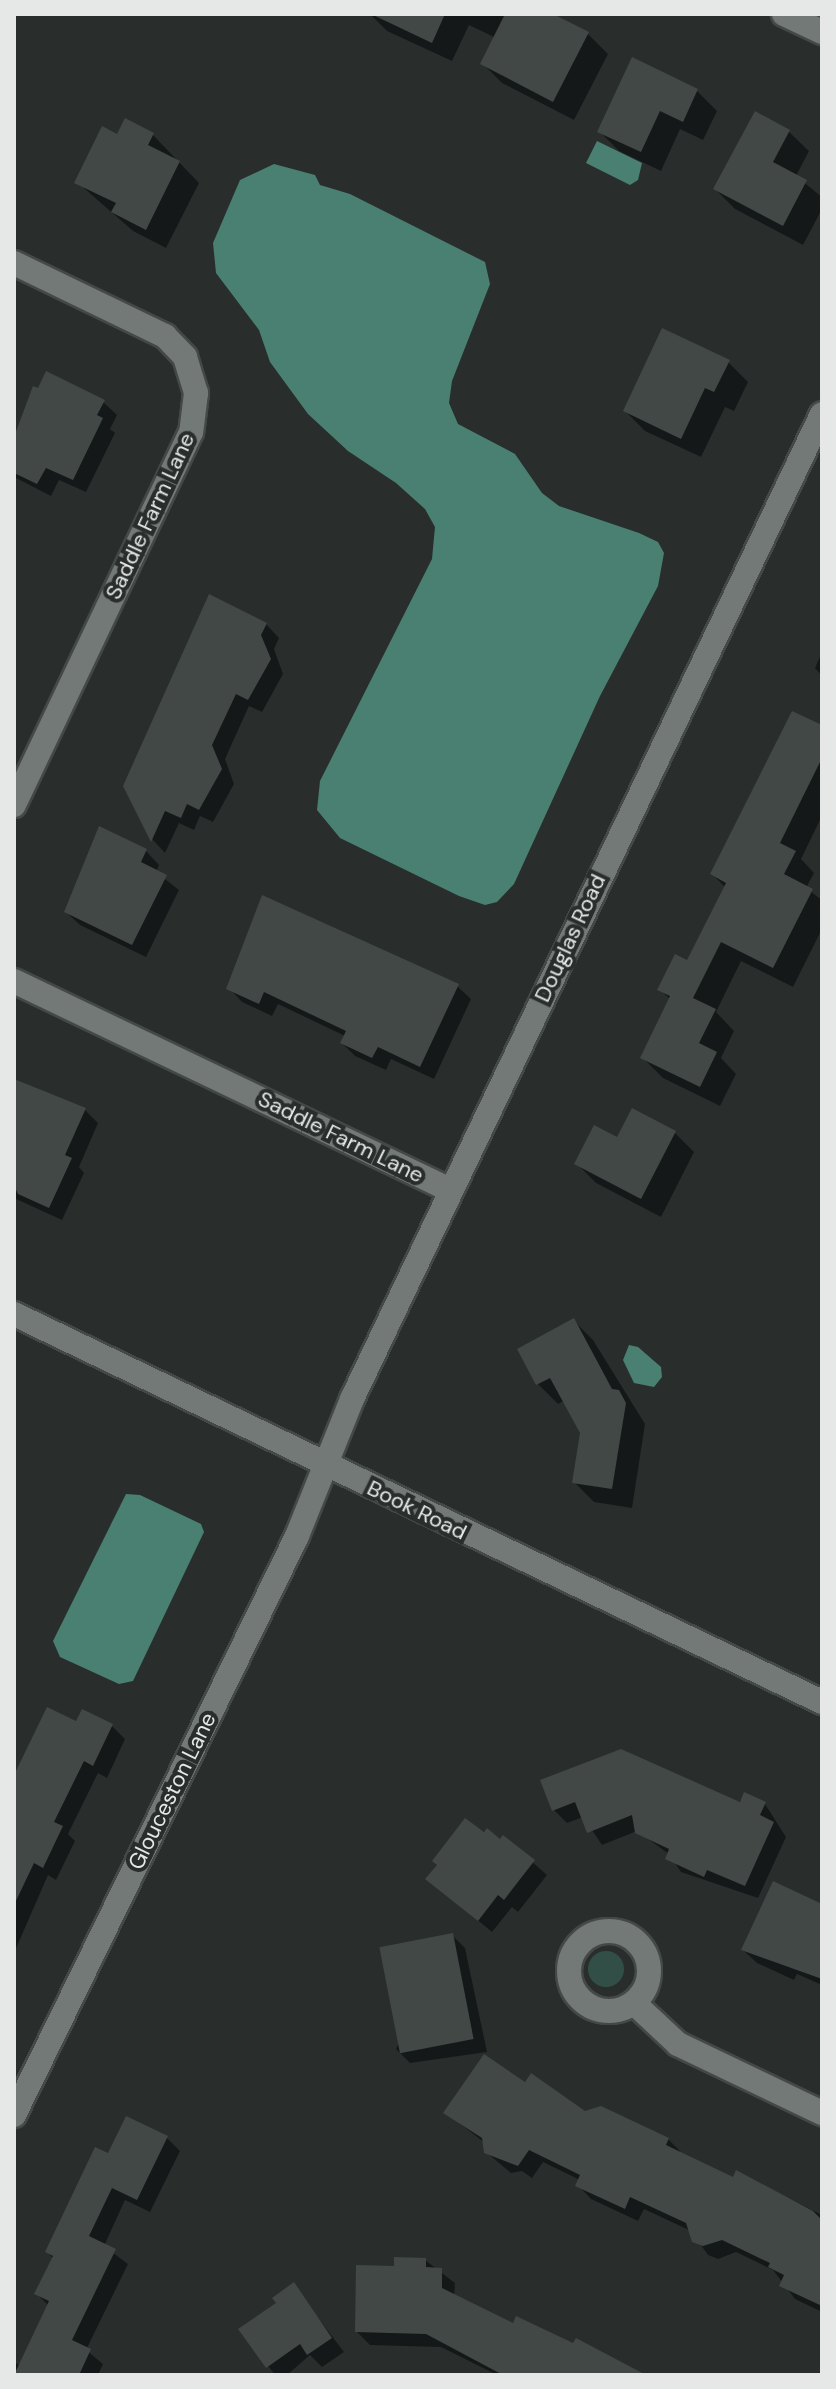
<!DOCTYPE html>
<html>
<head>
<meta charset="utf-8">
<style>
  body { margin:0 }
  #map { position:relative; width:836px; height:2389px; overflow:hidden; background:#292e2d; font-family:"DM Sans",sans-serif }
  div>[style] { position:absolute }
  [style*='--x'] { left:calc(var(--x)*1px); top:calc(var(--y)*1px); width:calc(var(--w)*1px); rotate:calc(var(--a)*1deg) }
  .green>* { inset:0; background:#314f47 }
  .round { border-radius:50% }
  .water>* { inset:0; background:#498071 }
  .shadow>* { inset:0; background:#0007 }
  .building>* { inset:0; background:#424846; transform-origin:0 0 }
  .roads { filter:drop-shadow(2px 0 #444947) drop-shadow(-2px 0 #444947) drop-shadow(0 2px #444947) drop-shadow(0 -2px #444947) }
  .minor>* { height:24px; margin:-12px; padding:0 12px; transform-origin:12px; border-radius:12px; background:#727977 }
  .minor>.ring { margin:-12px; padding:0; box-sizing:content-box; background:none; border:24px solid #727977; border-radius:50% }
  .tertiary>* { height:24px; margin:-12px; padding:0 12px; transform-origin:12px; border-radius:12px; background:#727977 }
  span { translate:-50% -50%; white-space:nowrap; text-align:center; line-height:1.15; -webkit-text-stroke:8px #292e2d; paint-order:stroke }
  .street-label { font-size:22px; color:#e5e8e7 }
  .frame { position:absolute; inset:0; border:16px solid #e5e8e7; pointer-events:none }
</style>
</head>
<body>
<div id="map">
  <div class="green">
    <i class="round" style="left:588px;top:1951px;width:36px;height:36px"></i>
  </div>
  <div class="water">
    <i style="clip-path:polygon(597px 141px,642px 163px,638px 180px,630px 185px,586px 163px)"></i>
    <i style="clip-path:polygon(274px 164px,315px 175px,320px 185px,350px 194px,485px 262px,490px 284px,452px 381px,449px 403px,458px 424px,515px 454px,542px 493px,559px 506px,639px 533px,658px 542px,664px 553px,658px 586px,600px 696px,514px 884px,497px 902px,485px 905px,459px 896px,340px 838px,317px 810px,320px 781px,432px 559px,435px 527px,425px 509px,396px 483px,348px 451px,308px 414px,270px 362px,259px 330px,216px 273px,213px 243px,240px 180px)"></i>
    <i style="clip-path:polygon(629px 1345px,638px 1347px,661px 1367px,662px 1377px,654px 1387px,634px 1383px,623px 1360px)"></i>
    <i style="clip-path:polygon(126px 1494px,140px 1495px,201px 1524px,204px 1532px,133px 1681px,119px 1684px,60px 1657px,53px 1641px)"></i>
  </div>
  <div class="shadow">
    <i style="clip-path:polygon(370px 14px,545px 14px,588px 34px,608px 54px,574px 120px,502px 83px,482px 63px,496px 38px,469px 25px,452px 61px,387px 31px)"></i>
    <i style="clip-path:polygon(633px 60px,697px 91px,717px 111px,703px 140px,680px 129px,661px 171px,619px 151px,599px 131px)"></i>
    <i style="clip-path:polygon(755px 114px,789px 132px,809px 151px,796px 176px,822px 197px,822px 209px,803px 245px,735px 209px,715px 189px)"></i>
    <i style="clip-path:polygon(153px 135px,199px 183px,166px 248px,133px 231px,77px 182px,118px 137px)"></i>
    <i style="clip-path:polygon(728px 362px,748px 382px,734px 411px,725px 407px,701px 457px,645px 431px,625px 411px)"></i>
    <i style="clip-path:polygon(103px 402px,117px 415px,110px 429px,115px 433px,86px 492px,59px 480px,51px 496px,14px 477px,14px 438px)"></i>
    <i style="clip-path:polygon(266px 624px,279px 638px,274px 649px,283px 674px,262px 712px,249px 706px,225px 759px,234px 784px,213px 822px,200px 816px,194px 830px,179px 823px,165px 853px,153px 840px,126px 786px)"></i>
    <i style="clip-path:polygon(822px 652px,822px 676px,815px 668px)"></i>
    <i style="clip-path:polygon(822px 728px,822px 816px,801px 859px,814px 873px,806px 888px,822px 900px,822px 929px,793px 987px,741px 961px,716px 1012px,734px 1031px,721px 1058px,736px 1074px,720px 1106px,663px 1078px,643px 1058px,671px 1000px,659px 989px,688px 962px,726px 888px,712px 874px)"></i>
    <i style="clip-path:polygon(100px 829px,146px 851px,159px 865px,156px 872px,179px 890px,146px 957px,80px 925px,66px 912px)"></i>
    <i style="clip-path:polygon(457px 986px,471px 999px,434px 1079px,391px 1059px,386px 1070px,355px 1056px,342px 1043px,345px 1036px,278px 1004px,272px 1016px,242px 1002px,229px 988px)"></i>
    <i style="clip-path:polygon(14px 1082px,85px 1110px,98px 1123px,79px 1167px,84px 1173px,62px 1220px,14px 1198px)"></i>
    <i style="clip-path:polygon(675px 1133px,694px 1152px,661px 1217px,596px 1183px,576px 1163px,618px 1140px)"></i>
    <i style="clip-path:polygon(573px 1320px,593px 1340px,645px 1424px,632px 1508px,594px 1502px,574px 1482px,582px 1432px,565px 1400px,558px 1404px,538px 1384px,519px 1349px)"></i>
    <i style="clip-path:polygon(77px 1724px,112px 1726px,125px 1739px,107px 1778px,98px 1773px,68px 1834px,75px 1841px,56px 1880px,48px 1875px,14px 1953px,14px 1777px)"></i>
    <i style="clip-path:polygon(543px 1781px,765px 1804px,786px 1837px,758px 1898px,681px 1872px,669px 1854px,637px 1831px,602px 1845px,583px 1817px,567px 1823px,554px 1810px)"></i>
    <i style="clip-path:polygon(466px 1821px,500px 1841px,504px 1837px,547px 1875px,518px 1912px,512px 1907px,492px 1932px,428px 1879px)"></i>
    <i style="clip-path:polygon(822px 1906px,822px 1985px,797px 1974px,794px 1980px,757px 1963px,743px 1950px)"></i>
    <i style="clip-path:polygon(452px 1935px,465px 1948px,487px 2052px,410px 2063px,396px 2049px)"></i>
    <i style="clip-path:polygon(525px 2085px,585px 2113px,668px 2139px,682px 2153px,733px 2180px,737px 2172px,822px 2215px,822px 2312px,795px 2299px,773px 2270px,736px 2252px,718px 2259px,708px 2255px,691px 2231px,644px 2209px,638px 2221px,591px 2199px,578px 2185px,580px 2180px,543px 2162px,532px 2178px,522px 2171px,511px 2173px,486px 2152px,485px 2143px,446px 2113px)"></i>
    <i style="clip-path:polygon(167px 2138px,180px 2151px,150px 2212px,125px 2200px,104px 2246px,128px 2264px,86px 2350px,103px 2364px,98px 2375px,14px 2375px,14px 2362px,21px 2366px,49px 2306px,37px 2294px,54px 2259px,47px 2252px,109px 2156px)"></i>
    <i style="clip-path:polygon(425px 2260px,455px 2283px,454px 2297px,630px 2375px,497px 2375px,441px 2347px,370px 2345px,357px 2332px,396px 2268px)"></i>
    <i style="clip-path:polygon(293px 2285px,344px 2352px,322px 2367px,310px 2355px,287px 2375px,275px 2375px,241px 2330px,278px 2304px)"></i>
  </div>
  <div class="building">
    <i style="clip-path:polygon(371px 14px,445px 14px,432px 43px)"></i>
    <i style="clip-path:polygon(505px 14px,553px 14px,589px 32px,553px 102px,480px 64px)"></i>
    <i style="clip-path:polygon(632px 57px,698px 89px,683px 122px,660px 111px,641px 152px,597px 132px)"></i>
    <i style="clip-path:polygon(755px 111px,790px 130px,773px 162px,807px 180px,783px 226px,713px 189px)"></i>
    <i style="clip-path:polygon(125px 118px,154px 133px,148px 145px,180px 161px,146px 230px,111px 212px,116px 203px,74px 183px,102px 126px,117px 134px)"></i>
    <i style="clip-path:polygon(662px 328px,730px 360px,714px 392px,705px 388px,681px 439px,623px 411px)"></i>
    <i style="clip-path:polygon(46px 371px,105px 400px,97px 415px,103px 418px,73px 480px,46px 468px,37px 484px,14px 473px,14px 437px,33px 386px,38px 388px)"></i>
    <i style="clip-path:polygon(209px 594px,267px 623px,261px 635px,271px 659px,248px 700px,236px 694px,212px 745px,222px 769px,199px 810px,187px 804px,181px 818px,165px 811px,151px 842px,123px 786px)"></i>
    <i style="clip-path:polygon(792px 711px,822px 725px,822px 758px,780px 843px,796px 851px,784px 874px,813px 889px,773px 968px,721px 942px,693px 998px,716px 1009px,699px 1043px,717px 1052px,700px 1087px,640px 1058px,670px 996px,657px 990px,675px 954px,687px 960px,726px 883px,710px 874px)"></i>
    <i style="clip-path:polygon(99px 826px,147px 849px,141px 862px,167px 875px,132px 945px,64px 912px)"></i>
    <i style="clip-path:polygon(262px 895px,459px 984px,420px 1067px,378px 1047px,372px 1058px,340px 1043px,346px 1031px,264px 992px,259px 1004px,226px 989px)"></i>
    <i style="clip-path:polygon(14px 1079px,86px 1108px,65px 1155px,72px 1158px,49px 1208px,18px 1194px,14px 1186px)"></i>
    <i style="clip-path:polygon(632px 1108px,676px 1131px,641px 1199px,574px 1164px,594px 1125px,617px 1137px)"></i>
    <i style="clip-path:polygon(574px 1318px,612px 1389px,619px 1390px,626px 1403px,612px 1489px,572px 1483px,580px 1433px,550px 1378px,536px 1385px,517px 1349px)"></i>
    <i style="clip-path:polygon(47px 1707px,76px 1721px,82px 1709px,113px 1724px,93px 1766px,84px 1761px,54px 1822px,63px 1826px,43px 1868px,34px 1863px,14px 1905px,14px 1775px)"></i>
    <i style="clip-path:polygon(621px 1749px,740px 1802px,744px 1792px,766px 1802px,760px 1815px,774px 1822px,745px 1886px,707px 1870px,704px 1877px,665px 1859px,669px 1849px,635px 1833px,632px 1815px,587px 1833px,575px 1802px,552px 1811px,540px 1780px)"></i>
    <i style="clip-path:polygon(465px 1818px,484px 1832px,487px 1828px,500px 1839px,503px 1835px,535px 1860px,504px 1900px,498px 1895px,478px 1921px,425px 1879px,437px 1865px,432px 1861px)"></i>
    <i style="clip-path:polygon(773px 1881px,822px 1904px,822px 1979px,741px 1950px)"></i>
    <i style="left:453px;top:1933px;width:108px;height:75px;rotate:79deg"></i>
    <i style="clip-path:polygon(484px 2054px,525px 2082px,531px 2073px,585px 2111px,601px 2106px,669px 2138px,666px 2145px,733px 2177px,736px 2170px,813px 2211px,822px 2220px,822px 2306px,779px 2286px,784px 2275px,768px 2267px,770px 2263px,722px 2240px,703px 2246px,692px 2242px,686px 2223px,630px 2197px,625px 2209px,575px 2186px,580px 2175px,529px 2150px,518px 2166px,484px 2153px,482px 2138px,443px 2113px)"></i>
    <i style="clip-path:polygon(126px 2116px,168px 2136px,137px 2200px,112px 2188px,89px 2236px,116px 2249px,72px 2340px,91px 2349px,79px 2375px,14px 2375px,49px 2301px,34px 2294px,53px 2256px,45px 2252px,95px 2147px,108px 2153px)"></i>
    <i style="clip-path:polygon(394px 2257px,426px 2258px,426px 2267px,442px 2268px,442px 2288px,513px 2323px,516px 2316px,573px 2343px,576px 2338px,646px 2375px,503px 2375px,426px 2334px,355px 2332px,356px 2265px,394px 2266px)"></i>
    <i style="clip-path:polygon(294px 2282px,332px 2338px,307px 2355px,300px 2344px,266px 2368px,238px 2329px,276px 2303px,272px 2298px)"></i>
  </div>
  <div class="roads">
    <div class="minor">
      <i style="--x:784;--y:14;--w:42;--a:25.3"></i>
      <i style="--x:14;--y:263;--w:168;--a:25.8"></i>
      <i style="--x:165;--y:336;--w:29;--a:46"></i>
      <i style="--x:185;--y:357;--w:38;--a:73"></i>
      <i style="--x:196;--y:393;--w:39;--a:97"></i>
      <i style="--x:191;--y:432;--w:413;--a:115.4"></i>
      <i style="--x:14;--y:981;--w:484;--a:25.6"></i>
      <i class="ring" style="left:569px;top:1931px;width:56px;height:56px"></i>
      <i style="--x:634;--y:2003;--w:60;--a:43"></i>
      <i style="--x:678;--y:2044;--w:160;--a:25.6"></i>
      <i style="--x:14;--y:2115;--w:644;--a:-63.95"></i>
      <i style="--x:297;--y:1536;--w:148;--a:-68.1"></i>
      <i style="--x:352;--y:1399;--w:1091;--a:-64.49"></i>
    </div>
    <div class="tertiary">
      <i style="--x:14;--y:1314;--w:896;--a:25.65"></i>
    </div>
  </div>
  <div class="street-label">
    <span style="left:150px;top:516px;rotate:-65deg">Saddle Farm Lane</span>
    <span style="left:570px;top:938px;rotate:-65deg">Douglas Road</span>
    <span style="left:341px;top:1137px;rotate:26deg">Saddle Farm Lane</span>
    <span style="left:417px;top:1510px;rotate:26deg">Book Road</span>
    <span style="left:172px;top:1791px;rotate:-64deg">Glouceston Lane</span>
  </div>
  <div class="frame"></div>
</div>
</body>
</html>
